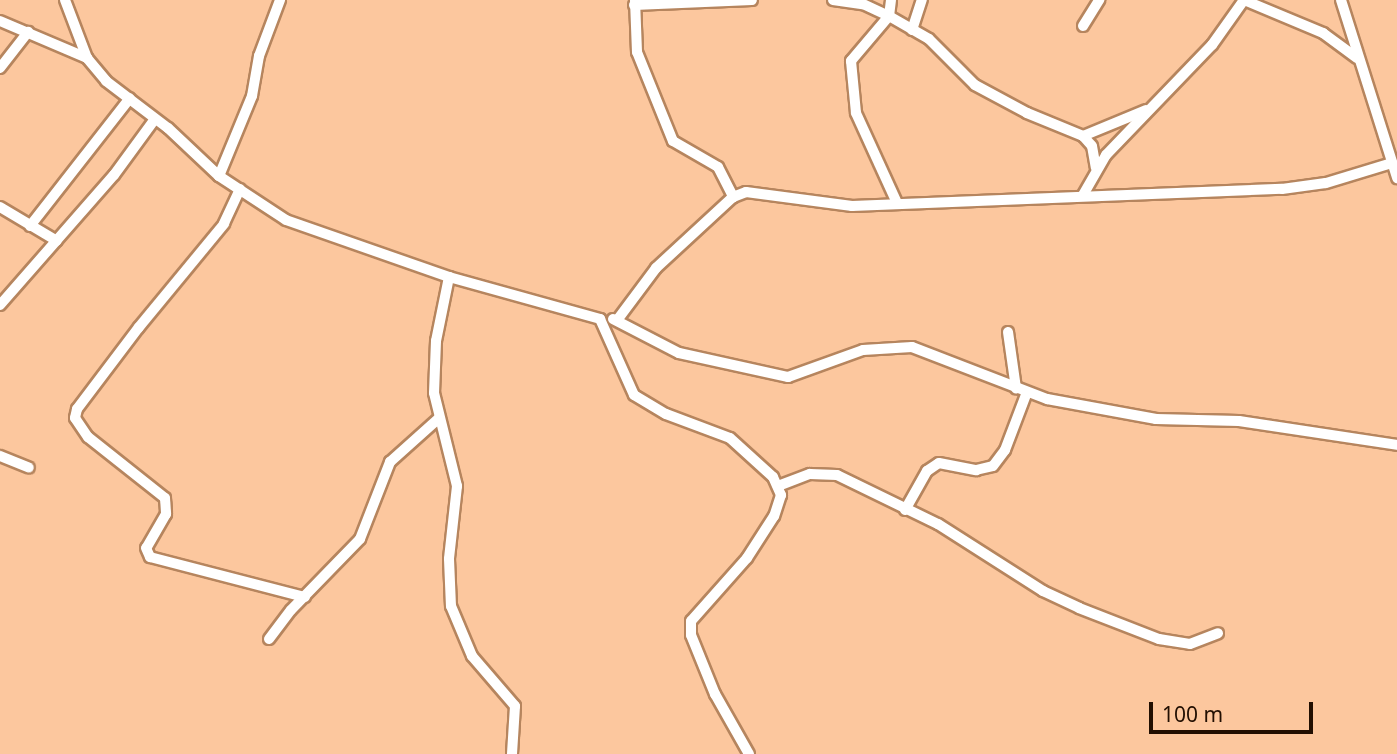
<!DOCTYPE html>
<html>
<head>
<meta charset="utf-8">
<style>
  body { margin:0 }
  #map { position:relative; width:1397px; height:754px; overflow:hidden; background:#fcc79e; font-family:"Noto Sans",sans-serif }
  div>[style] { position:absolute }
  [style*='--x'] { left:calc(var(--x)*1px); top:calc(var(--y)*1px); width:calc(var(--w)*1px); rotate:calc(var(--a)*1deg) }
  .roads { filter:drop-shadow(2px 0 #b6855e) drop-shadow(-2px 0 #b6855e) drop-shadow(0 2px #b6855e) drop-shadow(0 -2px #b6855e) }
  .minor>* { height:10px; margin:-5px; padding:0 5px; transform-origin:5px; border-radius:5px; background:#fff }
  span { translate:-50% -50%; white-space:nowrap; text-align:center; line-height:1.15; -webkit-text-stroke:6px #fcc79e; paint-order:stroke }
  .scale { position:absolute; left:1149px; top:702px; width:164px; height:32px; box-sizing:border-box; border:4px solid #220f02; border-top:0; padding-left:9px; font-size:21px; line-height:24px; white-space:nowrap; color:#220f02; -webkit-text-stroke:5px #fcc79e; paint-order:stroke }
</style>
</head>
<body>
<div id="map">
  <div class="roads">
    <div class="minor">
      <i style="--x:65;--y:0;--w:62;--a:69.2"></i>
      <i style="--x:635;--y:0;--w:52;--a:87.8"></i>
      <i style="--x:637;--y:52;--w:96;--a:68"></i>
      <i style="--x:673;--y:141;--w:52;--a:30"></i>
      <i style="--x:718;--y:167;--w:34;--a:63"></i>
      <i style="--x:833;--y:0;--w:30;--a:8"></i>
      <i style="--x:863;--y:4;--w:29;--a:25"></i>
      <i style="--x:889;--y:16;--w:46;--a:29.9"></i>
      <i style="--x:929;--y:39;--w:65;--a:45"></i>
      <i style="--x:975;--y:85;--w:59;--a:28.3"></i>
      <i style="--x:1027;--y:113;--w:61;--a:22.3"></i>
      <i style="--x:1083;--y:136;--w:68;--a:-22.4"></i>
      <i style="--x:891;--y:0;--w:16;--a:97"></i>
      <i style="--x:889;--y:16;--w:59;--a:130.2"></i>
      <i style="--x:851;--y:61;--w:52;--a:84.5"></i>
      <i style="--x:856;--y:113;--w:99;--a:65.5"></i>
      <i style="--x:1244;--y:0;--w:86;--a:22.7"></i>
      <i style="--x:1323;--y:33;--w:42;--a:36.3"></i>
      <i style="--x:1341;--y:0;--w:187;--a:72.5"></i>
      <i style="--x:634;--y:5;--w:118;--a:-2.4"></i>
      <i style="--x:0;--y:21;--w:95;--a:23"></i>
      <i style="--x:87;--y:58;--w:30;--a:50"></i>
      <i style="--x:106;--y:81;--w:78;--a:37.2"></i>
      <i style="--x:168;--y:128;--w:70;--a:43.3"></i>
      <i style="--x:219;--y:176;--w:80;--a:33.3"></i>
      <i style="--x:286;--y:220;--w:173;--a:19.3"></i>
      <i style="--x:449;--y:277;--w:157;--a:15.5"></i>
      <i style="--x:600;--y:319;--w:83;--a:65.9"></i>
      <i style="--x:634;--y:395;--w:37;--a:31"></i>
      <i style="--x:666;--y:414;--w:68;--a:20.6"></i>
      <i style="--x:730;--y:438;--w:58;--a:42.2"></i>
      <i style="--x:773;--y:477;--w:20;--a:66"></i>
      <i style="--x:781;--y:495;--w:22;--a:108"></i>
      <i style="--x:774;--y:516;--w:50;--a:122.7"></i>
      <i style="--x:747;--y:558;--w:84;--a:131.6"></i>
      <i style="--x:691;--y:621;--w:14;--a:90"></i>
      <i style="--x:691;--y:635;--w:64;--a:67.9"></i>
      <i style="--x:715;--y:694;--w:69;--a:60.5"></i>
      <i style="--x:1083;--y:26;--w:31;--a:-58"></i>
      <i style="--x:912;--y:30;--w:32;--a:-72"></i>
      <i style="--x:0;--y:68;--w:46;--a:-52.1"></i>
      <i style="--x:1083;--y:136;--w:13;--a:48"></i>
      <i style="--x:1092;--y:146;--w:22;--a:80"></i>
      <i style="--x:219;--y:176;--w:87;--a:-67.6"></i>
      <i style="--x:252;--y:96;--w:41;--a:-80.1"></i>
      <i style="--x:259;--y:56;--w:60;--a:-69.4"></i>
      <i style="--x:240;--y:189;--w:38;--a:115"></i>
      <i style="--x:224;--y:224;--w:134;--a:129.5"></i>
      <i style="--x:139;--y:327;--w:103;--a:127.1"></i>
      <i style="--x:77;--y:409;--w:9;--a:103"></i>
      <i style="--x:75;--y:418;--w:23;--a:56"></i>
      <i style="--x:88;--y:437;--w:98;--a:38.4"></i>
      <i style="--x:165;--y:498;--w:16;--a:86"></i>
      <i style="--x:166;--y:514;--w:39;--a:120"></i>
      <i style="--x:146;--y:548;--w:10;--a:66"></i>
      <i style="--x:150;--y:557;--w:160;--a:14.5"></i>
      <i style="--x:1083;--y:195;--w:46;--a:-60.1"></i>
      <i style="--x:1106;--y:155;--w:153;--a:-46.1"></i>
      <i style="--x:1212;--y:45;--w:55;--a:-54.6"></i>
      <i style="--x:0;--y:207;--w:66;--a:30.8"></i>
      <i style="--x:30;--y:226;--w:162;--a:-52"></i>
      <i style="--x:449;--y:277;--w:65;--a:101.5"></i>
      <i style="--x:436;--y:341;--w:52;--a:92.2"></i>
      <i style="--x:434;--y:393;--w:96;--a:76.1"></i>
      <i style="--x:457;--y:486;--w:73;--a:96.3"></i>
      <i style="--x:449;--y:559;--w:47;--a:87.6"></i>
      <i style="--x:451;--y:606;--w:54;--a:67.2"></i>
      <i style="--x:472;--y:656;--w:66;--a:49.3"></i>
      <i style="--x:515;--y:706;--w:48;--a:93.6"></i>
      <i style="--x:0;--y:305;--w:173;--a:-48.8"></i>
      <i style="--x:114;--y:175;--w:69;--a:-53.8"></i>
      <i style="--x:613;--y:319;--w:74;--a:27.3"></i>
      <i style="--x:679;--y:353;--w:112;--a:12.4"></i>
      <i style="--x:788;--y:377;--w:80;--a:-19.8"></i>
      <i style="--x:863;--y:350;--w:49;--a:-3.5"></i>
      <i style="--x:912;--y:347;--w:145;--a:21.1"></i>
      <i style="--x:1047;--y:399;--w:111;--a:10.4"></i>
      <i style="--x:1156;--y:419;--w:83;--a:1.4"></i>
      <i style="--x:1239;--y:421;--w:160;--a:8.6"></i>
      <i style="--x:618;--y:319;--w:64;--a:-53.3"></i>
      <i style="--x:656;--y:268;--w:105;--a:-42.7"></i>
      <i style="--x:733;--y:197;--w:14;--a:-21"></i>
      <i style="--x:746;--y:192;--w:107;--a:7.5"></i>
      <i style="--x:852;--y:206;--w:430;--a:-2.3"></i>
      <i style="--x:1282;--y:189;--w:44;--a:-7.8"></i>
      <i style="--x:1326;--y:183;--w:69;--a:-16.9"></i>
      <i style="--x:1008;--y:332;--w:57;--a:81.9"></i>
      <i style="--x:0;--y:456;--w:31;--a:22"></i>
      <i style="--x:778;--y:486;--w:34;--a:-21"></i>
      <i style="--x:810;--y:474;--w:27;--a:2"></i>
      <i style="--x:837;--y:475;--w:112;--a:25.9"></i>
      <i style="--x:938;--y:524;--w:125;--a:32.5"></i>
      <i style="--x:1043;--y:591;--w:40;--a:25"></i>
      <i style="--x:1079;--y:608;--w:86;--a:21.2"></i>
      <i style="--x:1159;--y:639;--w:31;--a:9"></i>
      <i style="--x:1190;--y:644;--w:30;--a:-21"></i>
      <i style="--x:905;--y:510;--w:45;--a:-60.6"></i>
      <i style="--x:927;--y:471;--w:14;--a:-34"></i>
      <i style="--x:939;--y:463;--w:38;--a:11"></i>
      <i style="--x:976;--y:470;--w:17;--a:-13"></i>
      <i style="--x:993;--y:466;--w:20;--a:-53"></i>
      <i style="--x:1005;--y:450;--w:62;--a:-69.2"></i>
      <i style="--x:269;--y:639;--w:36;--a:-53"></i>
      <i style="--x:291;--y:610;--w:99;--a:-45.8"></i>
      <i style="--x:360;--y:539;--w:83;--a:-68.7"></i>
      <i style="--x:390;--y:462;--w:66;--a:-41.9"></i>
    </div>
  </div>
  <div class="scale">100 m</div>
</div>
</body>
</html>
